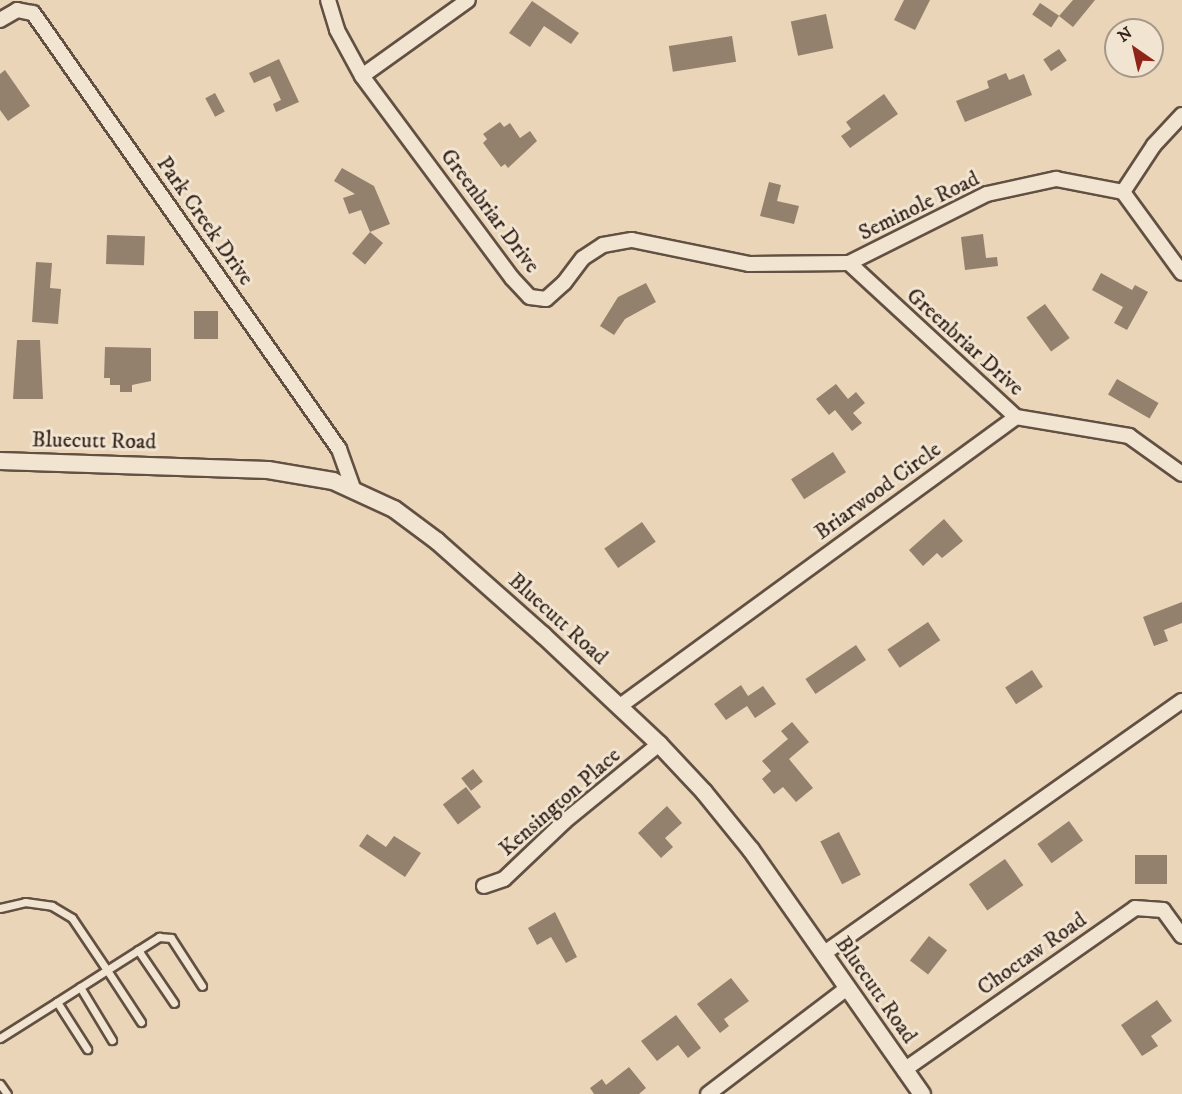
<!DOCTYPE html>
<html>
<head>
<meta charset="utf-8">
<style>
  body { margin:0 }
  #map { position:relative; width:1182px; height:1094px; overflow:hidden; background:#ead5b8; font-family:"IM FELL DW Pica",serif }
  div>[style] { position:absolute }
  [style*='--x'] { left:calc(var(--x)*1px); top:calc(var(--y)*1px); width:calc(var(--w)*1px); rotate:calc(var(--a)*1deg) }
  .building>* { inset:0; background:#93806d; transform-origin:0 0 }
  .roads { filter:drop-shadow(2px 0 #625043) drop-shadow(-2px 0 #625043) drop-shadow(0 2px #625043) drop-shadow(0 -2px #625043) }
  .service>* { height:7px; margin:-3.5px; padding:0 3.5px; transform-origin:3.5px; border-radius:3.5px; background:#f1e4d1 }
  .minor>* { height:14px; margin:-7px; padding:0 7px; transform-origin:7px; border-radius:7px; background:#f1e4d1 }
  .tertiary>* { height:16px; margin:-8px; padding:0 8px; transform-origin:8px; border-radius:8px; background:#f1e4d1 }
  span { translate:-50% -50%; white-space:nowrap; text-align:center; line-height:1.15; -webkit-text-stroke:6px #f1e4d1; paint-order:stroke }
  .street-label { font-size:22px; color:#34241c }
  .north { position:absolute; left:1104px; top:18px; width:60px; height:60px; box-sizing:border-box; background:#f1e4d1; border:2px solid #a59789; border-radius:50%; rotate:326deg; font-size:16px; font-weight:700; line-height:24px; text-align:center; color:#34241c }
  .north::after { content:''; display:block; margin:auto; width:21px; height:27px; background:#8f2418; clip-path:polygon(50% 0,100% 100%,50% 72%,0 100%) }
</style>
</head>
<body>
<div id="map">
  <div class="building">
    <i style="clip-path:polygon(904px 0,930px 0,915px 30px,894px 20px)"></i>
    <i style="clip-path:polygon(1073px 0,1095px 0,1073px 27px,1059px 16px)"></i>
    <i style="clip-path:polygon(532px 1px,579px 33px,571px 44px,544px 26px,530px 47px,509px 33px)"></i>
    <i style="left:1040px;top:3px;width:23px;height:14px;rotate:34deg"></i>
    <i style="left:826px;top:14px;width:35px;height:36px;rotate:78deg"></i>
    <i style="left:732px;top:36px;width:26px;height:64px;rotate:81deg"></i>
    <i style="left:1059px;top:49px;width:14px;height:19px;rotate:56deg"></i>
    <i style="clip-path:polygon(279px 59px,299px 102px,276px 112px,273px 104px,281px 100px,270px 76px,254px 83px,249px 73px)"></i>
    <i style="clip-path:polygon(5px 70px,30px 106px,8px 121px,0 110px,0 74px)"></i>
    <i style="clip-path:polygon(1006px 73px,1009px 80px,1024px 74px,1032px 95px,965px 122px,956px 101px,989px 88px,987px 81px)"></i>
    <i style="left:215px;top:93px;width:21px;height:11px;rotate:62deg"></i>
    <i style="clip-path:polygon(884px 94px,898px 114px,850px 148px,841px 136px,851px 129px,846px 122px)"></i>
    <i style="clip-path:polygon(500px 122px,504px 127px,510px 123px,520px 138px,530px 131px,537px 141px,508px 168px,505px 164px,501px 167px,483px 143px,487px 139px,483px 134px)"></i>
    <i style="clip-path:polygon(342px 168px,374px 186px,390px 224px,370px 232px,361px 210px,349px 214px,343px 198px,355px 194px,334px 181px)"></i>
    <i style="clip-path:polygon(769px 182px,781px 185px,777px 201px,799px 206px,794px 224px,760px 216px)"></i>
    <i style="left:370px;top:232px;width:17px;height:28px;rotate:40deg"></i>
    <i style="clip-path:polygon(983px 234px,986px 258px,997px 257px,998px 266px,965px 270px,961px 237px)"></i>
    <i style="left:107px;top:235px;width:38px;height:29px;rotate:2deg"></i>
    <i style="clip-path:polygon(36px 262px,52px 263px,50px 288px,61px 289px,58px 324px,32px 322px)"></i>
    <i style="clip-path:polygon(1101px 273px,1132px 290px,1135px 285px,1148px 292px,1127px 330px,1114px 323px,1123px 307px,1092px 290px)"></i>
    <i style="clip-path:polygon(646px 283px,656px 302px,625px 319px,614px 335px,600px 326px,618px 297px)"></i>
    <i style="left:1045px;top:304px;width:42px;height:23px;rotate:54deg"></i>
    <i style="left:194px;top:311px;width:24px;height:28px"></i>
    <i style="clip-path:polygon(17px 340px,40px 340px,43px 399px,13px 399px)"></i>
    <i style="clip-path:polygon(105px 347px,151px 348px,151px 381px,132px 385px,132px 392px,120px 392px,120px 385px,110px 385px,110px 378px,104px 378px)"></i>
    <i style="left:1117px;top:379px;width:48px;height:18px;rotate:30deg"></i>
    <i style="clip-path:polygon(836px 384px,848px 399px,856px 392px,865px 403px,853px 413px,862px 423px,852px 431px,835px 410px,829px 415px,816px 399px)"></i>
    <i style="left:833px;top:452px;width:24px;height:50px;rotate:57deg"></i>
    <i style="clip-path:polygon(944px 519px,963px 541px,942px 558px,937px 553px,923px 566px,909px 550px)"></i>
    <i style="left:642px;top:522px;width:24px;height:46px;rotate:55deg"></i>
    <i style="clip-path:polygon(1182px 602px,1182px 623px,1164px 630px,1168px 641px,1154px 646px,1143px 617px)"></i>
    <i style="left:928px;top:622px;width:22px;height:49px;rotate:56deg"></i>
    <i style="left:856px;top:645px;width:18px;height:61px;rotate:56deg"></i>
    <i style="left:1032px;top:670px;width:20px;height:32px;rotate:57deg"></i>
    <i style="clip-path:polygon(741px 685px,748px 696px,763px 686px,776px 704px,755px 718px,747px 706px,726px 720px,714px 704px)"></i>
    <i style="clip-path:polygon(792px 722px,809px 742px,789px 759px,813px 788px,796px 802px,783px 787px,774px 794px,762px 779px,771px 771px,762px 761px,788px 739px,781px 731px)"></i>
    <i style="left:473px;top:769px;width:16px;height:15px;rotate:52deg"></i>
    <i style="left:466px;top:787px;width:25px;height:29px;rotate:53deg"></i>
    <i style="clip-path:polygon(667px 806px,682px 823px,665px 838px,673px 847px,661px 858px,638px 833px)"></i>
    <i style="left:1069px;top:821px;width:24px;height:39px;rotate:54deg"></i>
    <i style="left:839px;top:832px;width:48px;height:21px;rotate:63deg"></i>
    <i style="clip-path:polygon(367px 834px,386px 847px,394px 836px,421px 853px,405px 877px,359px 846px)"></i>
    <i style="left:1167px;top:855px;width:29px;height:32px;rotate:90deg"></i>
    <i style="left:1005px;top:859px;width:32px;height:44px;rotate:55deg"></i>
    <i style="clip-path:polygon(555px 912px,577px 957px,566px 963px,551px 937px,537px 945px,528px 928px)"></i>
    <i style="left:929px;top:936px;width:23px;height:31px;rotate:38deg"></i>
    <i style="clip-path:polygon(731px 978px,749px 1001px,724px 1019px,729px 1026px,720px 1033px,697px 1004px)"></i>
    <i style="clip-path:polygon(1157px 1000px,1172px 1021px,1151px 1036px,1158px 1046px,1142px 1056px,1121px 1025px)"></i>
    <i style="clip-path:polygon(676px 1015px,701px 1048px,688px 1058px,678px 1045px,657px 1061px,641px 1041px)"></i>
    <i style="clip-path:polygon(629px 1067px,646px 1088px,639px 1094px,594px 1094px,590px 1088px,602px 1079px,606px 1085px)"></i>
  </div>
  <div class="roads">
    <div class="service">
      <i style="--x:0;--y:908;--w:26;--a:-13"></i>
      <i style="--x:25;--y:902;--w:27;--a:8"></i>
      <i style="--x:52;--y:906;--w:23;--a:31"></i>
      <i style="--x:72;--y:918;--w:63;--a:56.1"></i>
      <i style="--x:107;--y:970;--w:59;--a:147.4"></i>
      <i style="--x:138;--y:950;--w:64;--a:55.8"></i>
      <i style="--x:80;--y:987;--w:62;--a:58.9"></i>
      <i style="--x:141;--y:1022;--w:62;--a:-123.2"></i>
      <i style="--x:107;--y:970;--w:62;--a:-32.4"></i>
      <i style="--x:159;--y:937;--w:12;--a:5"></i>
      <i style="--x:171;--y:938;--w:57;--a:57.1"></i>
      <i style="--x:0;--y:1038;--w:67;--a:-32.3"></i>
      <i style="--x:57;--y:1002;--w:56;--a:57.4"></i>
      <i style="--x:0;--y:1084;--w:12;--a:55"></i>
    </div>
    <div class="minor">
      <i style="--x:328;--y:0;--w:31;--a:73"></i>
      <i style="--x:337;--y:30;--w:52;--a:61.5"></i>
      <i style="--x:362;--y:76;--w:252;--a:53.4"></i>
      <i style="--x:512;--y:278;--w:26;--a:47"></i>
      <i style="--x:530;--y:297;--w:16;--a:7"></i>
      <i style="--x:546;--y:299;--w:24;--a:-42"></i>
      <i style="--x:564;--y:283;--w:31;--a:-53"></i>
      <i style="--x:583;--y:258;--w:24;--a:-33"></i>
      <i style="--x:603;--y:245;--w:29;--a:-10"></i>
      <i style="--x:632;--y:240;--w:119;--a:11.6"></i>
      <i style="--x:749;--y:264;--w:100;--a:-0.6"></i>
      <i style="--x:849;--y:263;--w:227;--a:42.7"></i>
      <i style="--x:0;--y:20;--w:20;--a:-30"></i>
      <i style="--x:17;--y:10;--w:16;--a:11"></i>
      <i style="--x:33;--y:13;--w:533;--a:54.94"></i>
      <i style="--x:339;--y:449;--w:41;--a:70.3"></i>
      <i style="--x:362;--y:76;--w:130;--a:-35.6"></i>
      <i style="--x:1123;--y:192;--w:56;--a:-56.6"></i>
      <i style="--x:1154;--y:145;--w:41;--a:-47"></i>
      <i style="--x:849;--y:263;--w:154;--a:-26.6"></i>
      <i style="--x:987;--y:194;--w:71;--a:-12.3"></i>
      <i style="--x:1056;--y:179;--w:68;--a:11"></i>
      <i style="--x:1123;--y:192;--w:100;--a:53.9"></i>
      <i style="--x:620;--y:706;--w:490;--a:-36.1"></i>
      <i style="--x:1016;--y:417;--w:115;--a:9.5"></i>
      <i style="--x:1129;--y:436;--w:65;--a:35.6"></i>
      <i style="--x:484;--y:886;--w:21;--a:-19"></i>
      <i style="--x:504;--y:879;--w:84;--a:-43.6"></i>
      <i style="--x:565;--y:821;--w:122;--a:-39.3"></i>
      <i style="--x:823;--y:954;--w:439;--a:-35.2"></i>
      <i style="--x:904;--y:1070;--w:282;--a:-35"></i>
      <i style="--x:1135;--y:908;--w:28;--a:4"></i>
      <i style="--x:1163;--y:910;--w:32;--a:54"></i>
      <i style="--x:708;--y:1094;--w:175;--a:-37.3"></i>
    </div>
    <div class="tertiary">
      <i style="--x:0;--y:461;--w:268;--a:1.9"></i>
      <i style="--x:268;--y:470;--w:66;--a:9.6"></i>
      <i style="--x:333;--y:481;--w:67;--a:24.7"></i>
      <i style="--x:394;--y:509;--w:54;--a:36.7"></i>
      <i style="--x:437;--y:541;--w:142;--a:41.6"></i>
      <i style="--x:543;--y:635;--w:159;--a:43.2"></i>
      <i style="--x:659;--y:744;--w:66;--a:46.8"></i>
      <i style="--x:704;--y:792;--w:75;--a:51"></i>
      <i style="--x:751;--y:850;--w:298;--a:55"></i>
    </div>
  </div>
  <div class="street-label">
    <span style="left:919px;top:206px;rotate:-26deg">Seminole Road</span>
    <span style="left:490px;top:211px;rotate:53deg">Greenbriar Drive</span>
    <span style="left:205px;top:221px;rotate:55deg">Park Creek Drive</span>
    <span style="left:965px;top:342px;rotate:42deg">Greenbriar Drive</span>
    <span style="left:94px;top:441px;rotate:1deg">Bluecutt Road</span>
    <span style="left:878px;top:491px;rotate:-36deg">Briarwood Circle</span>
    <span style="left:558px;top:619px;rotate:42deg">Bluecutt Road</span>
    <span style="left:560px;top:802px;rotate:-41deg">Kensington Place</span>
    <span style="left:1032px;top:954px;rotate:-35deg">Choctaw Road</span>
    <span style="left:876px;top:990px;rotate:55deg">Bluecutt Road</span>
  </div>
  <div class="north">N</div>
</div>
</body>
</html>
